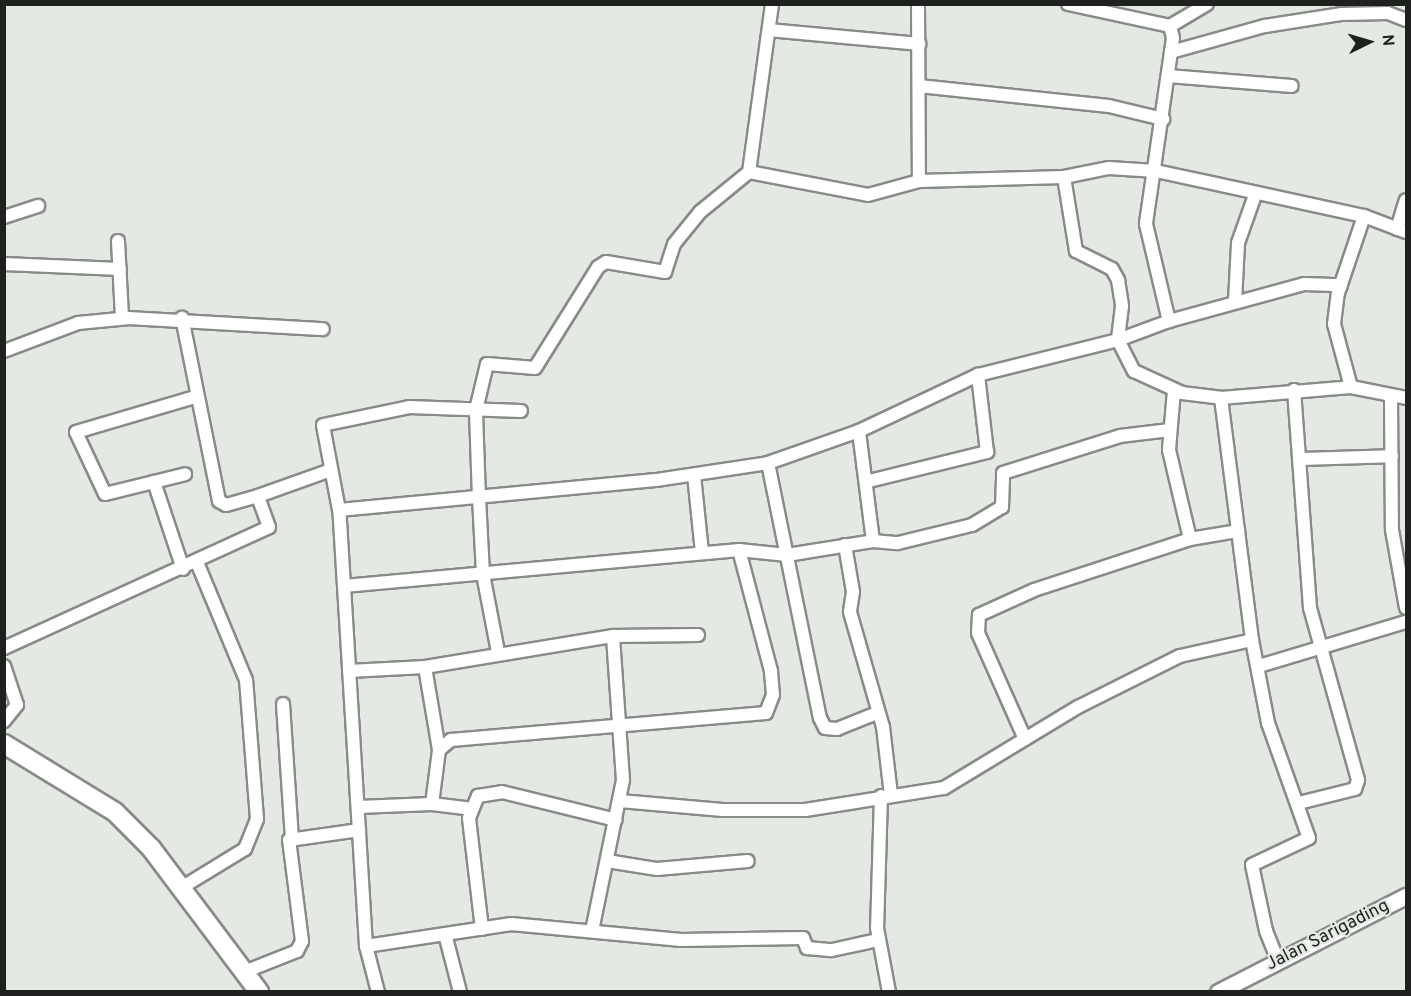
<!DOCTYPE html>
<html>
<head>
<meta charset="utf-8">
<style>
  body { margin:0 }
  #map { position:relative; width:1411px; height:996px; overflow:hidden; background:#e5e9e4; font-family:Overpass,sans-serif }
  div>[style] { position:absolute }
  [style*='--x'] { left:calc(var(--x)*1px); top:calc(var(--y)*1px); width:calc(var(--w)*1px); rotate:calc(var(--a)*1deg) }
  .roads { filter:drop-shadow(2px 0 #888b88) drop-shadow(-2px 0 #888b88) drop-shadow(0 2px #888b88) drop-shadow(0 -2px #888b88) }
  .minor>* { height:12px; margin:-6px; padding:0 6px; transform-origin:6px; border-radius:6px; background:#fff }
  .tertiary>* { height:15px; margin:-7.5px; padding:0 7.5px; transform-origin:7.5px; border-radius:7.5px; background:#fff }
  .primary>* { height:18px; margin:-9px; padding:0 9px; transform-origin:9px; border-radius:9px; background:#fff }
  span { translate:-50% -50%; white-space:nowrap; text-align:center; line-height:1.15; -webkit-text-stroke:4.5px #e5e9e4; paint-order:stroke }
  .street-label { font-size:18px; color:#1f211f }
  .frame { position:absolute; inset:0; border:6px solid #1f211f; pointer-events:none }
  .north { position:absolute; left:1339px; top:12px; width:60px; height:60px; -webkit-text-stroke:4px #e5e9e4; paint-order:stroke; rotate:85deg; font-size:16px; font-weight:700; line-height:24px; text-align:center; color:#1f211f }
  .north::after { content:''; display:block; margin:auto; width:21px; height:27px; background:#1f211f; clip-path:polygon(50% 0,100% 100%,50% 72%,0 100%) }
</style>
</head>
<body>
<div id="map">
  <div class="roads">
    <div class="minor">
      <i style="--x:918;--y:4;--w:177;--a:89.7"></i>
      <i style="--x:1068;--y:4;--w:104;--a:12.2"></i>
      <i style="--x:1170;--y:26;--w:12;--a:76"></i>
      <i style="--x:1173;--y:38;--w:188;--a:98.3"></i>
      <i style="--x:1146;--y:224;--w:100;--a:76.7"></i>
      <i style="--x:1169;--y:321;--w:54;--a:159.6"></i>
      <i style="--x:1170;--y:26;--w:43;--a:-30.7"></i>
      <i style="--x:769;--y:30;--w:151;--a:5.3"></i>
      <i style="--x:1171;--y:52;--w:98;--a:-15.5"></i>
      <i style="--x:1265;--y:26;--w:78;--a:-8.9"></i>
      <i style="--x:1342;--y:14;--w:46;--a:-1.2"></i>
      <i style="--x:1388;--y:13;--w:19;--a:21"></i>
      <i style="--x:1168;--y:76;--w:124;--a:4.6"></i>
      <i style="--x:919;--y:86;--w:191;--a:6"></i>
      <i style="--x:1109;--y:106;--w:56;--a:13.5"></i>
      <i style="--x:749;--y:172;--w:170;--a:-82.2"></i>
      <i style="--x:1064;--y:177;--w:75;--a:80.8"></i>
      <i style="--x:1076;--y:251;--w:40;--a:26.6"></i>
      <i style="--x:1112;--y:269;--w:13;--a:61"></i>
      <i style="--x:1118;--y:280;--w:26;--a:81"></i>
      <i style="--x:1122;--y:306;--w:34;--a:97"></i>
      <i style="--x:4;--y:217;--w:36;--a:-18"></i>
      <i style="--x:1397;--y:229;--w:30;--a:-73"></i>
      <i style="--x:118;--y:241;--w:77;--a:87"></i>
      <i style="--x:4;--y:264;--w:116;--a:2.5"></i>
      <i style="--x:1235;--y:301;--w:58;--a:-87"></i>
      <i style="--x:1238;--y:243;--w:51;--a:-70.5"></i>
      <i style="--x:1169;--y:321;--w:140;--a:-15.3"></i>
      <i style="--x:1304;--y:284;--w:37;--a:2"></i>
      <i style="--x:4;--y:351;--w:79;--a:-20.7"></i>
      <i style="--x:78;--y:323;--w:52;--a:-5.5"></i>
      <i style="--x:130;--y:318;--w:193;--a:3.3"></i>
      <i style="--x:1351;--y:387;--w:65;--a:-105.1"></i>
      <i style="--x:1334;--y:324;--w:31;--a:-83"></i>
      <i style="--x:1338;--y:293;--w:81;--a:-71.3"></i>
      <i style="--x:1174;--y:390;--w:60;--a:94.8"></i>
      <i style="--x:1169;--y:450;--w:91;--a:76.7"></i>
      <i style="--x:1190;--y:539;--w:49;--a:-9.5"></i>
      <i style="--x:1294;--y:390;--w:219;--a:85.8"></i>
      <i style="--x:1310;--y:608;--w:179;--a:74.4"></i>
      <i style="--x:1358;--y:780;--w:9;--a:108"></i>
      <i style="--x:1355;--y:789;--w:58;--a:166"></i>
      <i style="--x:1221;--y:398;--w:244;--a:82.7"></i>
      <i style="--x:1391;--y:398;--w:132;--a:89.6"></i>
      <i style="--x:1392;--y:530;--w:79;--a:79.8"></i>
      <i style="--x:1299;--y:459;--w:93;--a:-1.8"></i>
      <i style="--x:768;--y:463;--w:260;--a:78.5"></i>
      <i style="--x:820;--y:718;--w:11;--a:63"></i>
      <i style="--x:825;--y:728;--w:12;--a:5"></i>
      <i style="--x:837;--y:729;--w:43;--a:-21.8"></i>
      <i style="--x:694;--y:475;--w:78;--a:84.1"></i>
      <i style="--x:869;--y:481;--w:122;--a:-13.8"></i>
      <i style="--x:987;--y:452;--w:78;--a:-96.7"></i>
      <i style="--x:154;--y:482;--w:50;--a:166.2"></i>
      <i style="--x:105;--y:494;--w:68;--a:-115.1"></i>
      <i style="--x:76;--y:432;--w:124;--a:-16.4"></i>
      <i style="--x:258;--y:496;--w:77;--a:-19.6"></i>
      <i style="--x:339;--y:510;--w:318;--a:-5.4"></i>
      <i style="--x:656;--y:480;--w:113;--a:-8.6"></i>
      <i style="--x:768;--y:463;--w:96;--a:-19.4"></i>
      <i style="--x:859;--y:431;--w:132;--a:-25.2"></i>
      <i style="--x:978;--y:375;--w:144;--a:-14"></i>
      <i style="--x:1118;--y:340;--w:35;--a:63"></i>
      <i style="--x:1134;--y:371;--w:53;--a:24.6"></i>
      <i style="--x:1182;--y:393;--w:39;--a:7"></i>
      <i style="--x:1221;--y:398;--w:130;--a:-4.8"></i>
      <i style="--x:1351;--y:387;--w:56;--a:11.3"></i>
      <i style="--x:873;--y:541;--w:25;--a:5"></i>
      <i style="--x:898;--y:543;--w:76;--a:-13.7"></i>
      <i style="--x:972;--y:525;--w:35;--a:-31"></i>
      <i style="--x:1002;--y:507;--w:34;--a:-88"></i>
      <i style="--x:1003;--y:473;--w:123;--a:-17.5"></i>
      <i style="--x:1120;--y:436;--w:50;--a:-6.8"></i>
      <i style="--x:845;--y:545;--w:48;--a:80.3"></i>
      <i style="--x:853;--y:592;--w:20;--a:99"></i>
      <i style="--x:850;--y:612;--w:120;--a:74"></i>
      <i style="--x:883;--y:727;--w:68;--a:83.3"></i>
      <i style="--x:183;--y:569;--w:92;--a:-108.4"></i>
      <i style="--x:154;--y:482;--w:32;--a:-14"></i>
      <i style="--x:344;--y:586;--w:397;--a:-5.2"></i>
      <i style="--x:739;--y:550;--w:48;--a:5.9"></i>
      <i style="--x:787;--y:555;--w:87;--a:-9.2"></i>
      <i style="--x:873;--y:541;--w:111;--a:-97.3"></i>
      <i style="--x:4;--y:648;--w:291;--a:-24.5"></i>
      <i style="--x:269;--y:527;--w:33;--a:-110"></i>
      <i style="--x:258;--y:496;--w:33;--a:164"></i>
      <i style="--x:226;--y:505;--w:8;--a:-150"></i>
      <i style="--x:219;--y:501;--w:187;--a:-101.4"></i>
      <i style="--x:498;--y:652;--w:79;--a:-100.9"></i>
      <i style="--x:483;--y:574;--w:76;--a:-93"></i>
      <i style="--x:479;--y:498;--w:88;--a:-92"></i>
      <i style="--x:476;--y:410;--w:47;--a:-76.6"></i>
      <i style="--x:487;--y:364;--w:48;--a:4.8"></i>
      <i style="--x:535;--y:368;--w:119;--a:-58"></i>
      <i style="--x:598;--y:267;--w:9;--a:-32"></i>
      <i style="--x:606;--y:262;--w:60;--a:9.6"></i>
      <i style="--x:665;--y:272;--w:29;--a:-72"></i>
      <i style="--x:674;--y:244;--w:41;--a:-50.9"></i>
      <i style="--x:700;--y:212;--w:63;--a:-39.2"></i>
      <i style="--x:749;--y:172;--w:121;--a:10.9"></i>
      <i style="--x:868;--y:195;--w:53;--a:-15.4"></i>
      <i style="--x:919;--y:181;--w:145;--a:-1.6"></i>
      <i style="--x:1064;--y:177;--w:46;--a:-11.3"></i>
      <i style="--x:1109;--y:168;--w:47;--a:3.7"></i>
      <i style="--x:1156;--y:171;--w:213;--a:12.2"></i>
      <i style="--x:1364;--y:216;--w:45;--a:20.9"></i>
      <i style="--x:4;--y:666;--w:41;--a:71.6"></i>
      <i style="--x:17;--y:705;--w:21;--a:129"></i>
      <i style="--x:1259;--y:666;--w:153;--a:-16.7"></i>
      <i style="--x:425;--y:667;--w:84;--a:80.4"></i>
      <i style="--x:349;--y:671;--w:76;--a:-3"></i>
      <i style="--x:425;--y:667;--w:191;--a:-9.4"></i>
      <i style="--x:613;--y:636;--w:85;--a:-0.7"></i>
      <i style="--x:283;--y:704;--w:134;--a:86.2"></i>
      <i style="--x:1025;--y:739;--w:116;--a:-113.9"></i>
      <i style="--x:978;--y:633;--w:18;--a:-87"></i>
      <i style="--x:979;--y:615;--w:60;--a:-24.4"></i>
      <i style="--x:1034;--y:590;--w:164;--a:-18.1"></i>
      <i style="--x:881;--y:796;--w:132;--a:91.7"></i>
      <i style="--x:877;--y:928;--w:65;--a:79.4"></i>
      <i style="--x:620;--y:801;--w:103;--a:5"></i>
      <i style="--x:723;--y:810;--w:82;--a:0"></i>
      <i style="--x:805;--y:810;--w:141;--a:-9"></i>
      <i style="--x:944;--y:788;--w:157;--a:-31.2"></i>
      <i style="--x:1078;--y:707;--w:114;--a:-26.6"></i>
      <i style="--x:1180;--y:656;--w:74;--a:-12.5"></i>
      <i style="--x:1252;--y:640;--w:85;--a:79.1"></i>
      <i style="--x:1268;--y:723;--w:122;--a:70.4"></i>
      <i style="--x:1309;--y:838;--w:63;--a:154.7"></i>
      <i style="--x:1252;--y:865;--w:67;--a:78"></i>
      <i style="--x:1266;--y:931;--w:32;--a:68"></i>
      <i style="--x:432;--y:804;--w:54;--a:-82.6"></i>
      <i style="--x:439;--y:750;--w:16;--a:-40"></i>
      <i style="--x:451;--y:740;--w:316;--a:-4.9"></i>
      <i style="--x:766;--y:713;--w:19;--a:-69"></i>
      <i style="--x:773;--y:695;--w:24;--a:-95"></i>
      <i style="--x:771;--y:671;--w:125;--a:-104.8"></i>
      <i style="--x:358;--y:807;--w:74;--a:-2.3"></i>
      <i style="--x:432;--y:804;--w:39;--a:7"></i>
      <i style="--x:607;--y:861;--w:51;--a:9.1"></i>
      <i style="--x:657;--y:869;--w:91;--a:-5"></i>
      <i style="--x:181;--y:888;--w:75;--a:-31.4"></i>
      <i style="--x:245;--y:849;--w:32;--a:-68"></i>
      <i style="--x:257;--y:819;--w:139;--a:-94.5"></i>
      <i style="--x:246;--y:680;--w:128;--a:-112.6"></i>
      <i style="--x:482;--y:929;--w:112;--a:-96.7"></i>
      <i style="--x:469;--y:818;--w:24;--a:-68"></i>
      <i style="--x:478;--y:796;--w:24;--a:-9"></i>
      <i style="--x:502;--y:792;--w:117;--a:13.8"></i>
      <i style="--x:592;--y:931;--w:154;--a:-78.4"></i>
      <i style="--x:623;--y:780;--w:144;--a:-94"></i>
      <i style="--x:445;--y:934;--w:60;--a:75.5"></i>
      <i style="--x:366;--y:946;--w:147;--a:-8.6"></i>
      <i style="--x:511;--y:924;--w:171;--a:5.4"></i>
      <i style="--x:681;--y:940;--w:122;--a:-0.9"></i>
      <i style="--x:803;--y:938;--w:11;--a:68"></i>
      <i style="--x:807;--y:948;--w:25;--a:5"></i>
      <i style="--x:832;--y:950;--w:47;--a:-12.3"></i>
      <i style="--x:244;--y:972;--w:57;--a:-21.6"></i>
      <i style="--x:297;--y:951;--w:11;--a:-63"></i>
      <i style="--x:302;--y:941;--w:102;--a:-97.3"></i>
      <i style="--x:289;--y:840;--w:71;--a:-8.1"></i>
      <i style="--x:378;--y:992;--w:48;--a:-104.6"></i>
      <i style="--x:366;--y:946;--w:437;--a:-93.5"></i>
      <i style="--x:339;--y:510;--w:86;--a:-100.7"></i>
      <i style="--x:323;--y:425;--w:88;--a:-11.8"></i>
      <i style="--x:409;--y:407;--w:112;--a:2"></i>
    </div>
    <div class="tertiary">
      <i style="--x:1218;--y:992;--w:211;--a:-27.1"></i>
    </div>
    <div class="primary">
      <i style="--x:4;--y:744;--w:130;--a:31.5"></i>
      <i style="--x:115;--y:812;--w:51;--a:45"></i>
      <i style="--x:151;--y:848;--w:180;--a:53.1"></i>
    </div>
  </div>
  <div class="street-label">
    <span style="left:1328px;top:936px;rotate:-27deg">Jalan Sarigading</span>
  </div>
  <div class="frame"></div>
  <div class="north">N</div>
</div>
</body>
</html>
